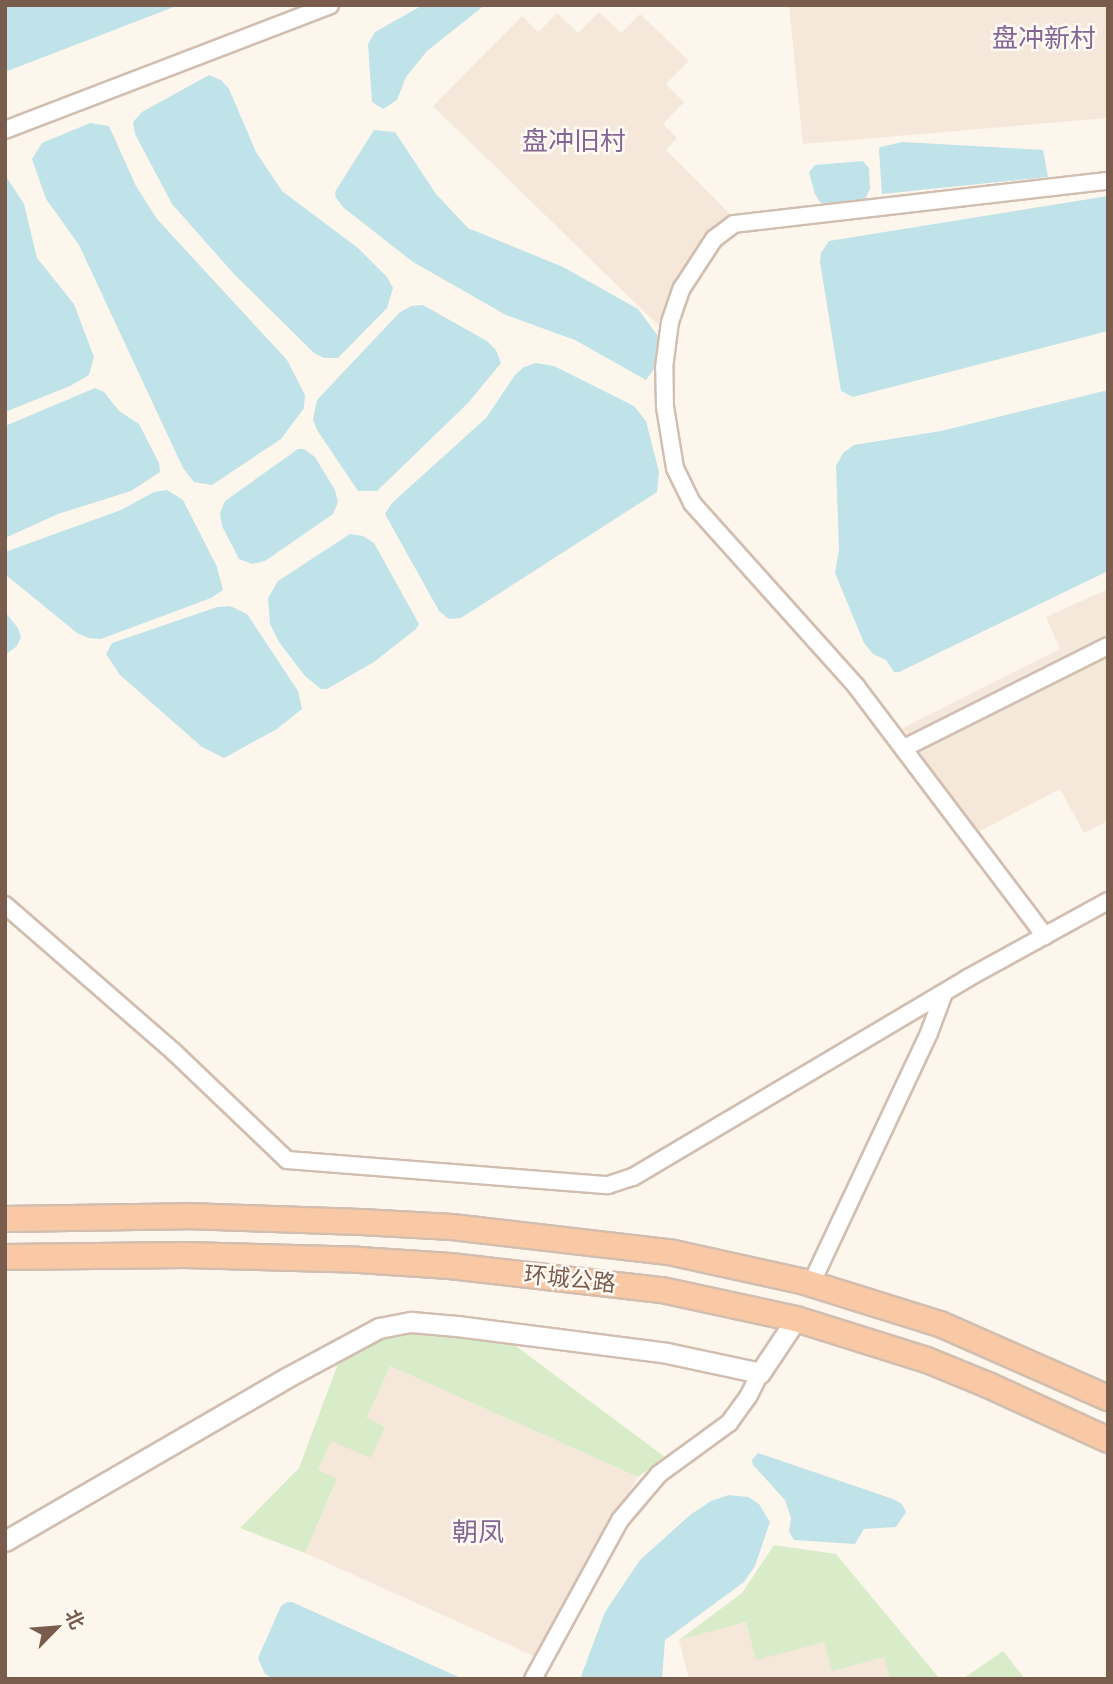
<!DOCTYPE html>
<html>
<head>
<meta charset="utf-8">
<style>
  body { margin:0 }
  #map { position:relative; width:1113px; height:1684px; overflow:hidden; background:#fdf6ec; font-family:"Exo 2","Noto Sans SC",sans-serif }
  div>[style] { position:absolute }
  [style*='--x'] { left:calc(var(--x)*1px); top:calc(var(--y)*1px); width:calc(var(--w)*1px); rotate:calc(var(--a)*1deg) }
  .residential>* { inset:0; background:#f5e8da }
  .green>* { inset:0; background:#d8ecc9 }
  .water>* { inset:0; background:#bfe3e8 }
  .roads { filter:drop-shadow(2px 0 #d1beb0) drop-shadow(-2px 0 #d1beb0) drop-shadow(0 2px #d1beb0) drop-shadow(0 -2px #d1beb0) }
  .minor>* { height:16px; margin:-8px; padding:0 8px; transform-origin:8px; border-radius:8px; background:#fff }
  .tertiary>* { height:19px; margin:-9.5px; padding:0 9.5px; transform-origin:9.5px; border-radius:9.5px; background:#fff }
  .trunk>* { height:24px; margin:-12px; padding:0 12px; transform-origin:12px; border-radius:12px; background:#f9c8a4 }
  span { translate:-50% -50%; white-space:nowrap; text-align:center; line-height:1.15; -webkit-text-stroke:5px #fffaf3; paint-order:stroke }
  .street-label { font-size:23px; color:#7a5c4d }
  .quarter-label { font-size:26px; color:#846695 }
  .frame { position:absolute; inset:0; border:7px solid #7a5c4d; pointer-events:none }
  .north { position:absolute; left:21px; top:1593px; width:70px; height:70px; -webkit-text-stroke:5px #fffaf3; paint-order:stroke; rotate:65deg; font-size:19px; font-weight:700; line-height:28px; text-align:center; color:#7a5c4d }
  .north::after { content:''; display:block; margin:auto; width:24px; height:32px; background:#7a5c4d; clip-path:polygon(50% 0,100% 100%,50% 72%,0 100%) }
</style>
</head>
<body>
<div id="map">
  <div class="residential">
    <i style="clip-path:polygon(789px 5px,1108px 5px,1108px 118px,803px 144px)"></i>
    <i style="clip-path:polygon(599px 12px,621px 33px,640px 14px,689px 61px,666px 84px,684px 102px,663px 124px,677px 138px,666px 150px,732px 216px,715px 232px,657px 324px,433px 106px,522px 16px,538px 32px,557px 13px,578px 33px)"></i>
    <i style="clip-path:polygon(1108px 589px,1108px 821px,1084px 833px,1060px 789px,976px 833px,903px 728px,1060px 649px,1046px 617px)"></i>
    <i style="clip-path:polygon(390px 1366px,638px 1477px,536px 1657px,305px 1553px,337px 1480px,318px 1470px,331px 1440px,371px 1458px,367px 1419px)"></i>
    <i style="clip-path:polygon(746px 1622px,884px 1657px,890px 1679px,689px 1679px,679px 1640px)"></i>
  </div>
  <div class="green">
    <i style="clip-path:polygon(409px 1329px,513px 1344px,665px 1457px,638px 1477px,390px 1366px,367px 1418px,385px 1427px,371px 1458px,331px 1441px,318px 1470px,337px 1479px,305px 1553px,240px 1528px,299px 1468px,342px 1353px,362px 1342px)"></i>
    <i style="clip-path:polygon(774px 1545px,836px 1554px,940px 1679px,890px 1679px,884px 1657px,832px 1671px,824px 1642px,756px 1660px,746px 1622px,679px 1640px,742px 1593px)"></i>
    <i style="clip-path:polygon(1003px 1651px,1025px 1679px,963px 1679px)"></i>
  </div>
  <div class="water">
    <i style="clip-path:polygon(5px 5px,179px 5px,5px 72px)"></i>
    <i style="clip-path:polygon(423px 5px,485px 5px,427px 51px,406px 77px,397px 100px,383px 109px,372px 102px,368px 44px,375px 32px)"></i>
    <i style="clip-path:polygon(209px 75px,221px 80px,229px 89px,256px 152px,282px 191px,358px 248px,387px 277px,393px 288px,387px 308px,338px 358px,324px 358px,314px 353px,234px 274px,172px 204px,135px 134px,133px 122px,142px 112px)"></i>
    <i style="clip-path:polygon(90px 123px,109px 126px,136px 186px,157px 219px,287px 360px,305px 395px,304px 408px,281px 439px,212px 485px,194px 482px,183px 468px,79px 245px,46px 199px,32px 159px,42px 143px)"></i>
    <i style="clip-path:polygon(374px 130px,395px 132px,436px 194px,468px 228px,563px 267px,638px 309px,658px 336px,654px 369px,646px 380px,575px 340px,506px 315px,413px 262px,344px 208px,336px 198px,335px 192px)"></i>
    <i style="clip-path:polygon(903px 142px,1043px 150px,1048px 177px,882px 194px,879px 150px,880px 147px)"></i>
    <i style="clip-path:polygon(863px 161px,869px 168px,870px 189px,864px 201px,826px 205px,820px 202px,815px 194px,809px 172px,815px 165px)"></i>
    <i style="clip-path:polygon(5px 175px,24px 204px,37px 258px,74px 304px,94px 357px,89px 375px,70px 386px,5px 412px)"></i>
    <i style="clip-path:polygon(1108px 196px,1108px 331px,853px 397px,841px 391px,820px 262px,821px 253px,829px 241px)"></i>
    <i style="clip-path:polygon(423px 305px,487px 341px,496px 350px,501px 363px,468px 403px,377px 491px,358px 491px,317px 430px,313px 419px,317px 400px,399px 313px,411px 306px)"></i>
    <i style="clip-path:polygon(536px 363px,554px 366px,634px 406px,646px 421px,659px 472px,657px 492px,461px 618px,449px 619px,439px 611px,385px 514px,392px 503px,486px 418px,515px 375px,524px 367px)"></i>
    <i style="clip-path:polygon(95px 388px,104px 392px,119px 411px,139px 424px,159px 463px,160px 472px,131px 491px,58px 514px,5px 538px,5px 426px)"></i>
    <i style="clip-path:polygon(1108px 390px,1108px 571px,899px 672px,894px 672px,886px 660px,873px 654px,864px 643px,835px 573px,839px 549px,836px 466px,843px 453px,854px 445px,941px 431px)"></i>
    <i style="clip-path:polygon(298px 449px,304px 449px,315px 457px,335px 490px,338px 502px,333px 514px,265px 561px,252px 564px,239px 559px,222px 526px,220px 513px,225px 501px)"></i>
    <i style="clip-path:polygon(167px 490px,183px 500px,217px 567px,223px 590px,211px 598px,101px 639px,88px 638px,77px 633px,6px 575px,5px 552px,121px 510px,154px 492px)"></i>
    <i style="clip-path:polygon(350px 534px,363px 536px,374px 543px,419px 624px,416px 629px,374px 662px,327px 689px,321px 689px,305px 676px,279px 642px,270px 624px,268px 598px,278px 581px)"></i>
    <i style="clip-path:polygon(230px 606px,247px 614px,298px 691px,302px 709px,277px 729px,224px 758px,202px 747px,120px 675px,106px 654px,112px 643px,217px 607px)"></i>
    <i style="clip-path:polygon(5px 612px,18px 628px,21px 637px,17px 646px,5px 655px)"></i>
    <i style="clip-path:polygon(758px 1453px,893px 1499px,902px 1504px,906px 1512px,896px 1527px,864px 1529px,855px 1544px,794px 1540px,789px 1532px,791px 1518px,785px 1500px,753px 1465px,752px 1460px)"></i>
    <i style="clip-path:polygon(729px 1495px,748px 1497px,759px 1504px,770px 1522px,755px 1566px,744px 1582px,665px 1640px,662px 1679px,580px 1679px,605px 1612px,640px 1560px,690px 1515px,711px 1501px)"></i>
    <i style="clip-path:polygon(287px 1602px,292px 1602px,463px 1679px,274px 1679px,265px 1674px,258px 1658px,281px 1606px)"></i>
  </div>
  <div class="roads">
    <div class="minor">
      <i style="--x:5;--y:130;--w:348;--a:-21"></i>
      <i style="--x:904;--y:748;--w:228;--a:-26.6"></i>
      <i style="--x:5;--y:905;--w:224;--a:41"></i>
      <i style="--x:174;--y:1052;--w:156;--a:43.7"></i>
      <i style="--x:287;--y:1160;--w:322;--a:4.5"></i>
      <i style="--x:608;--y:1185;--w:26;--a:-18"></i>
      <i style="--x:633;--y:1177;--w:390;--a:-30.7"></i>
      <i style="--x:968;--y:978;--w:160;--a:-28.8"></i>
      <i style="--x:1045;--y:936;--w:312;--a:-127.1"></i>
      <i style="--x:857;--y:687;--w:247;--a:-131.9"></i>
      <i style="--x:692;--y:503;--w:39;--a:-116"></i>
      <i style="--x:675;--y:468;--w:62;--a:-99.3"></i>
      <i style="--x:665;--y:407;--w:39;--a:-91"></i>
      <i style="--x:664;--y:368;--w:46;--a:-82.6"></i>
      <i style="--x:670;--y:322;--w:36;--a:-71"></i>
      <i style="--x:682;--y:288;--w:59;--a:-56.9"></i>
      <i style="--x:714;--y:239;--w:25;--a:-37"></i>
      <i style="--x:734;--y:224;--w:376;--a:-6.6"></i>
      <i style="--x:811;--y:1284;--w:277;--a:-64.8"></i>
      <i style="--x:929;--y:1033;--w:43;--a:-69.4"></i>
      <i style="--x:533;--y:1679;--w:181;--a:-61.3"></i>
      <i style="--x:620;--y:1520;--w:60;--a:-49.7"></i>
      <i style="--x:659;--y:1474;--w:87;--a:-36.1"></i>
      <i style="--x:729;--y:1423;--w:32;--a:-54"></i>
      <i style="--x:748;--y:1397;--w:27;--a:-63"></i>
    </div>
    <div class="tertiary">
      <i style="--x:5;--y:1541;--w:325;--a:-30.1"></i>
      <i style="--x:286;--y:1378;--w:106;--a:-28.3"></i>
      <i style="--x:379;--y:1328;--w:33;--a:-11"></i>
      <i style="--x:411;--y:1322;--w:46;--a:5"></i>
      <i style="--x:457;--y:1326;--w:212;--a:7.3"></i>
      <i style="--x:667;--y:1353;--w:95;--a:12.1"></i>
      <i style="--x:760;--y:1373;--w:65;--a:-56.3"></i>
    </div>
    <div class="trunk">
      <i style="--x:5;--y:1219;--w:181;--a:-0.9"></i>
      <i style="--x:186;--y:1216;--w:175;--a:2"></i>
      <i style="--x:361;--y:1222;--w:91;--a:3.1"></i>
      <i style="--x:452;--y:1227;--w:218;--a:6.6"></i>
      <i style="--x:669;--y:1252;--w:139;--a:12.4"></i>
      <i style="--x:805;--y:1282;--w:141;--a:17.3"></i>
      <i style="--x:940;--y:1324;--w:184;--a:23.8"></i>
      <i style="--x:5;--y:1257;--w:180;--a:-0.6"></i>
      <i style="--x:185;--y:1255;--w:174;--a:1.6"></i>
      <i style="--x:359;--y:1260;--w:91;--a:3.8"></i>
      <i style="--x:450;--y:1266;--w:213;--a:6.5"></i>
      <i style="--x:662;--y:1290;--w:137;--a:12.2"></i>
      <i style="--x:796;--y:1319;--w:137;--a:17.4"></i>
      <i style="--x:927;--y:1360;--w:66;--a:22.3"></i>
      <i style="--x:988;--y:1385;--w:132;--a:24.6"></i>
    </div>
  </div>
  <div class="street-label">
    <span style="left:570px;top:1278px;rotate:6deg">环城公路</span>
  </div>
  <div class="quarter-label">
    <span style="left:1044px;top:37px">盘冲新村</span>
    <span style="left:574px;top:140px">盘冲旧村</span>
    <span style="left:478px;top:1531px">朝凤</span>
  </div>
  <div class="frame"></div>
  <div class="north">北</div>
</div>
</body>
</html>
